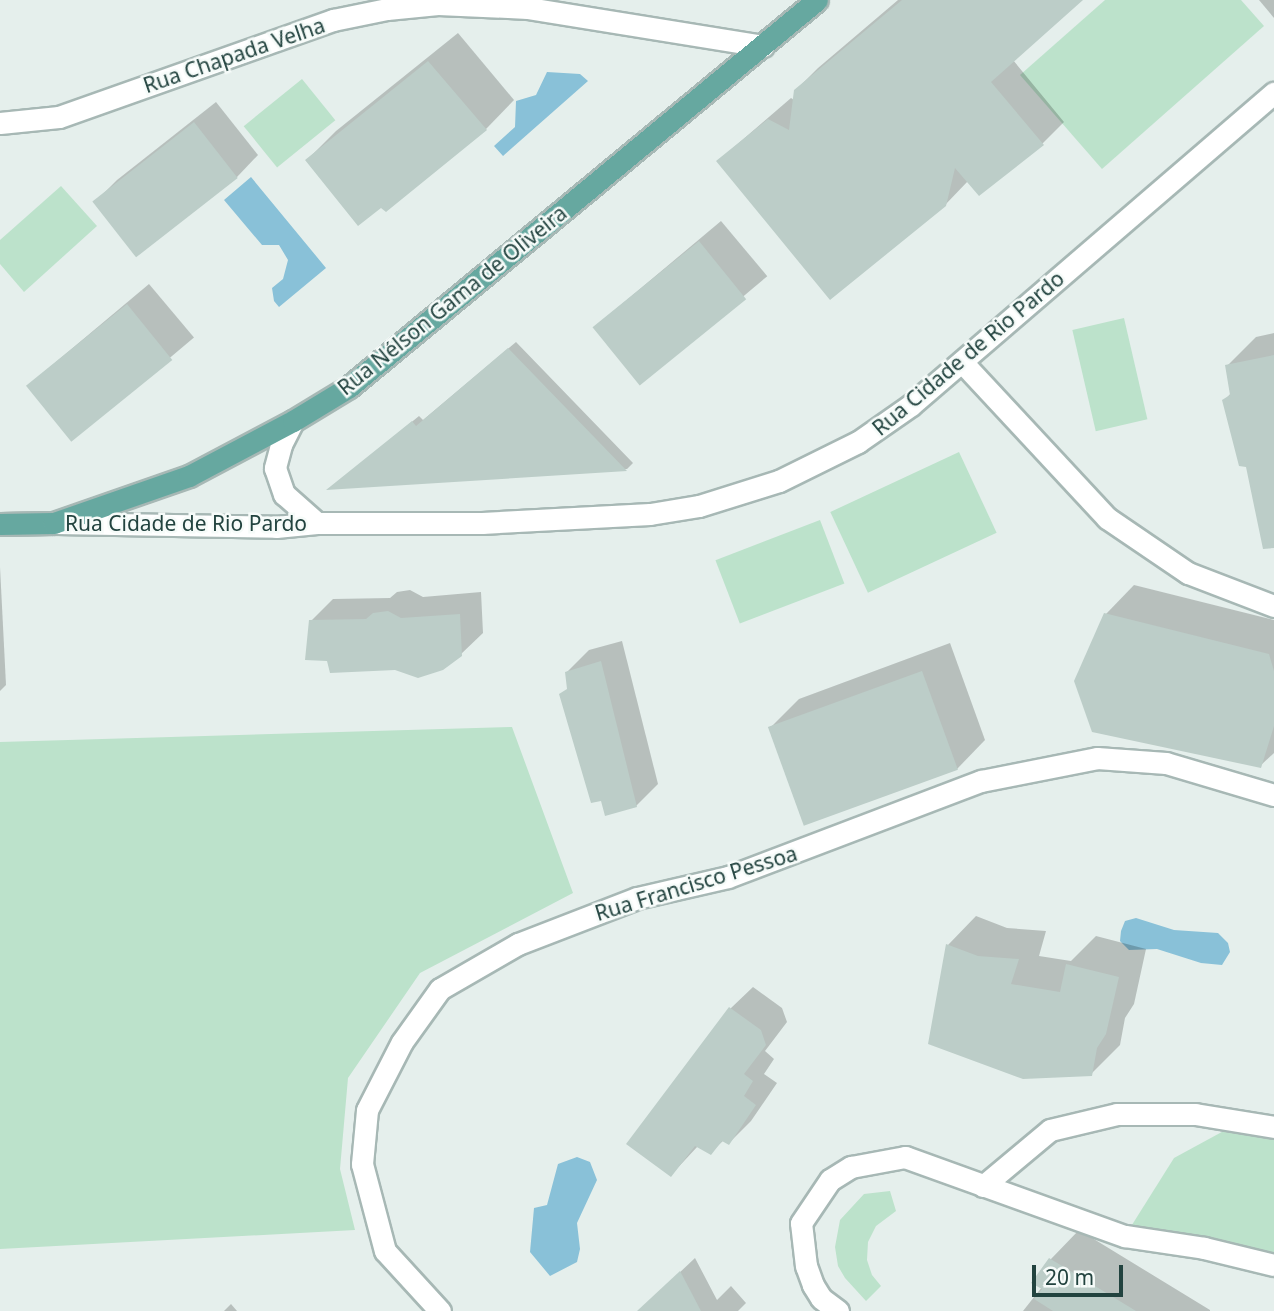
<!DOCTYPE html>
<html>
<head>
<meta charset="utf-8">
<style>
  body { margin:0 }
  #map { position:relative; width:1274px; height:1311px; overflow:hidden; background:#e5efec; font-family:"Noto Sans",sans-serif }
  div>[style] { position:absolute }
  [style*='--x'] { left:calc(var(--x)*1px); top:calc(var(--y)*1px); width:calc(var(--w)*1px); rotate:calc(var(--a)*1deg) }
  .green>* { inset:0; background:#bce2cb; transform-origin:0 0 }
  .water>* { inset:0; background:#89c1d8 }
  .shadow>* { inset:0; background:#0003; transform-origin:0 0 }
  .building>* { inset:0; background:#bccdc8; transform-origin:0 0 }
  .roads { filter:drop-shadow(2px 0 #a7b8b5) drop-shadow(-2px 0 #a7b8b5) drop-shadow(0 2px #a7b8b5) drop-shadow(0 -2px #a7b8b5) }
  .minor>* { height:21px; margin:-10.5px; padding:0 10.5px; transform-origin:10.5px; border-radius:10.5px; background:#fff }
  .major>* { height:21px; margin:-10.5px; padding:0 10.5px; transform-origin:10.5px; border-radius:10.5px; background:#66a8a0 }
  span { translate:-50% -50%; white-space:nowrap; text-align:center; line-height:1.15; -webkit-text-stroke:5px #f6fbf9; paint-order:stroke }
  .street-label { font-size:21px; color:#22433f }
  .scale { position:absolute; left:1032px; top:1265px; width:91px; height:32px; box-sizing:border-box; border:4px solid #22433f; border-top:0; padding-left:9px; font-size:21px; line-height:24px; white-space:nowrap; color:#22433f; -webkit-text-stroke:5px #f6fbf9; paint-order:stroke }
</style>
</head>
<body>
<div id="map">
  <div class="green">
    <i style="clip-path:polygon(1105px 0,1241px 0,1264px 26px,1102px 169px,1020px 75px)"></i>
    <i style="left:302px;top:79px;width:53px;height:75px;rotate:51deg"></i>
    <i style="clip-path:polygon(61px 186px,97px 226px,24px 292px,0 264px,0 240px)"></i>
    <i style="left:1124px;top:318px;width:104px;height:53px;rotate:77deg"></i>
    <i style="left:959px;top:452px;width:89px;height:142px;rotate:65deg"></i>
    <i style="left:820px;top:520px;width:68px;height:112px;rotate:69deg"></i>
    <i style="clip-path:polygon(512px 727px,573px 893px,420px 973px,348px 1078px,340px 1169px,355px 1230px,0 1249px,0 742px)"></i>
    <i style="clip-path:polygon(1242px 1121px,1274px 1127px,1274px 1275px,1125px 1236px,1174px 1158px)"></i>
    <i style="clip-path:polygon(890px 1191px,896px 1211px,876px 1226px,868px 1242px,867px 1260px,872px 1275px,881px 1286px,866px 1301px,845px 1278px,838px 1266px,835px 1247px,840px 1220px,864px 1194px)"></i>
  </div>
  <div class="water">
    <i style="clip-path:polygon(547px 72px,580px 74px,588px 81px,503px 156px,494px 146px,515px 127px,516px 101px,536px 95px)"></i>
    <i style="clip-path:polygon(251px 177px,326px 268px,279px 307px,274px 301px,272px 288px,283px 279px,288px 260px,279px 245px,262px 245px,224px 200px)"></i>
    <i style="clip-path:polygon(1136px 918px,1174px 930px,1218px 933px,1228px 943px,1230px 952px,1222px 965px,1201px 963px,1157px 949px,1129px 950px,1120px 941px,1121px 931px,1125px 921px)"></i>
    <i style="clip-path:polygon(577px 1157px,590px 1162px,597px 1180px,577px 1223px,580px 1249px,577px 1262px,550px 1276px,530px 1252px,534px 1208px,547px 1205px,558px 1164px)"></i>
  </div>
  <div class="shadow">
    <i style="clip-path:polygon(898px 0,1081px 0,1013px 60px,1064px 122px,1042px 144px,968px 181px,945px 205px,718px 161px,791px 98px,794px 100px,795px 91px,818px 68px)"></i>
    <i style="clip-path:polygon(1259px 0,1274px 0,1274px 18px)"></i>
    <i style="clip-path:polygon(458px 33px,514px 100px,486px 129px,386px 210px,307px 160px,336px 131px)"></i>
    <i style="clip-path:polygon(216px 102px,258px 155px,237px 177px,95px 202px,117px 180px)"></i>
    <i style="left:721px;top:221px;width:72px;height:165px;rotate:50deg"></i>
    <i style="left:149px;top:284px;width:70px;height:158px;rotate:50deg"></i>
    <i style="clip-path:polygon(1274px 333px,1274px 534px,1224px 401px,1231px 393px,1227px 366px,1256px 337px)"></i>
    <i style="clip-path:polygon(516px 342px,633px 463px,627px 469px,331px 488px,419px 416px,423px 420px)"></i>
    <i style="clip-path:polygon(0 567px,6px 685px,0 691px)"></i>
    <i style="clip-path:polygon(1134px 585px,1274px 620px,1274px 753px,1260px 766px,1106px 614px)"></i>
    <i style="clip-path:polygon(410px 590px,423px 597px,481px 592px,483px 633px,460px 655px,311px 621px,333px 599px,390px 598px,397px 592px)"></i>
    <i style="clip-path:polygon(622px 641px,658px 784px,636px 806px,569px 687px,567px 672px,589px 650px)"></i>
    <i style="clip-path:polygon(950px 643px,985px 740px,957px 769px,770px 728px,799px 699px)"></i>
    <i style="clip-path:polygon(976px 916px,1007px 928px,1046px 931px,1039px 956px,1071px 961px,1096px 936px,1146px 949px,1134px 1004px,1125px 1018px,1120px 1045px,1091px 1074px,930px 1043px,948px 945px)"></i>
    <i style="clip-path:polygon(753px 987px,782px 1008px,787px 1022px,765px 1051px,774px 1059px,764px 1074px,777px 1083px,751px 1121px,729px 1143px,724px 1140px,710px 1153px,698px 1146px,671px 1175px,731px 1008px)"></i>
    <i style="clip-path:polygon(1079px 1230px,1210px 1310px,1210px 1311px,1023px 1311px,1042px 1287px,1034px 1283px,1051px 1259px)"></i>
    <i style="clip-path:polygon(695px 1258px,717px 1300px,731px 1286px,746px 1303px,738px 1311px,639px 1311px)"></i>
    <i style="clip-path:polygon(231px 1304px,237px 1311px,224px 1311px)"></i>
  </div>
  <div class="building">
    <i style="clip-path:polygon(902px 0,1083px 0,991px 82px,1044px 145px,979px 196px,955px 168px,946px 206px,830px 300px,716px 161px,768px 119px,789px 130px,794px 90px)"></i>
    <i style="clip-path:polygon(428px 61px,487px 130px,386px 212px,381px 208px,358px 226px,305px 160px)"></i>
    <i style="left:194px;top:122px;width:71px;height:129px;rotate:52deg"></i>
    <i style="left:699px;top:241px;width:75px;height:137px;rotate:51deg"></i>
    <i style="left:127px;top:304px;width:72px;height:130px;rotate:51deg"></i>
    <i style="clip-path:polygon(508px 348px,627px 471px,326px 490px,412px 421px,416px 426px)"></i>
    <i style="clip-path:polygon(1274px 355px,1274px 548px,1263px 549px,1246px 467px,1239px 466px,1222px 400px,1230px 395px,1225px 365px)"></i>
    <i style="clip-path:polygon(388px 611px,401px 618px,460px 614px,462px 656px,443px 670px,418px 678px,395px 670px,330px 673px,327px 661px,305px 660px,309px 620px,366px 619px,373px 613px)"></i>
    <i style="clip-path:polygon(1104px 613px,1269px 654px,1274px 671px,1274px 726px,1261px 768px,1092px 732px,1074px 681px)"></i>
    <i style="clip-path:polygon(601px 661px,637px 807px,605px 816px,601px 801px,591px 803px,559px 694px,567px 689px,565px 672px)"></i>
    <i style="left:922px;top:671px;width:105px;height:164px;rotate:70deg"></i>
    <i style="clip-path:polygon(946px 944px,978px 956px,1019px 959px,1011px 984px,1060px 992px,1066px 964px,1119px 977px,1106px 1034px,1097px 1048px,1092px 1076px,1023px 1079px,928px 1044px)"></i>
    <i style="clip-path:polygon(729px 1007px,761px 1030px,766px 1045px,744px 1074px,753px 1081px,744px 1096px,756px 1105px,729px 1145px,722px 1141px,711px 1155px,695px 1146px,671px 1177px,626px 1144px)"></i>
    <i style="clip-path:polygon(1049px 1258px,1136px 1311px,1053px 1311px,1034px 1299px,1042px 1289px,1031px 1283px)"></i>
    <i style="clip-path:polygon(680px 1271px,701px 1311px,637px 1311px)"></i>
  </div>
  <div class="roads">
    <div class="minor">
      <i style="--x:0;--y:123;--w:59;--a:-5.8"></i>
      <i style="--x:59;--y:117;--w:291;--a:-19.5"></i>
      <i style="--x:333;--y:20;--w:55;--a:-11.5"></i>
      <i style="--x:387;--y:9;--w:51;--a:-5.6"></i>
      <i style="--x:438;--y:4;--w:90;--a:2.5"></i>
      <i style="--x:528;--y:8;--w:238;--a:9.2"></i>
      <i style="--x:962;--y:362;--w:213;--a:47.1"></i>
      <i style="--x:1107;--y:518;--w:98;--a:34.2"></i>
      <i style="--x:1188;--y:573;--w:92;--a:21"></i>
      <i style="--x:293;--y:421;--w:27;--a:117"></i>
      <i style="--x:281;--y:445;--w:24;--a:105"></i>
      <i style="--x:275;--y:468;--w:28;--a:71"></i>
      <i style="--x:284;--y:494;--w:44;--a:41.3"></i>
      <i style="--x:56;--y:523;--w:220;--a:1"></i>
      <i style="--x:276;--y:527;--w:41;--a:-5.6"></i>
      <i style="--x:317;--y:523;--w:165;--a:0"></i>
      <i style="--x:482;--y:523;--w:168;--a:-3.1"></i>
      <i style="--x:650;--y:514;--w:50;--a:-9.3"></i>
      <i style="--x:699;--y:506;--w:84;--a:-17.4"></i>
      <i style="--x:779;--y:481;--w:88;--a:-26.3"></i>
      <i style="--x:858;--y:442;--w:65;--a:-34.9"></i>
      <i style="--x:911;--y:405;--w:479;--a:-40.7"></i>
      <i style="--x:983;--y:1186;--w:87;--a:-39.9"></i>
      <i style="--x:1050;--y:1130;--w:69;--a:-13.4"></i>
      <i style="--x:1117;--y:1114;--w:78;--a:0"></i>
      <i style="--x:1195;--y:1114;--w:80;--a:9.3"></i>
      <i style="--x:440;--y:1311;--w:81;--a:-132.5"></i>
      <i style="--x:385;--y:1251;--w:90;--a:-104.8"></i>
      <i style="--x:362;--y:1164;--w:54;--a:-84.7"></i>
      <i style="--x:367;--y:1110;--w:76;--a:-62.8"></i>
      <i style="--x:402;--y:1042;--w:65;--a:-54.4"></i>
      <i style="--x:440;--y:989;--w:90;--a:-30"></i>
      <i style="--x:518;--y:944;--w:128;--a:-21.1"></i>
      <i style="--x:637;--y:898;--w:93;--a:-13"></i>
      <i style="--x:728;--y:877;--w:271;--a:-20.8"></i>
      <i style="--x:981;--y:781;--w:118;--a:-11.2"></i>
      <i style="--x:1097;--y:758;--w:69;--a:4.1"></i>
      <i style="--x:1166;--y:763;--w:113;--a:16.5"></i>
      <i style="--x:838;--y:1311;--w:21;--a:-143"></i>
      <i style="--x:821;--y:1298;--w:15;--a:-122"></i>
      <i style="--x:813;--y:1285;--w:20;--a:-110"></i>
      <i style="--x:806;--y:1266;--w:43;--a:-96.6"></i>
      <i style="--x:801;--y:1223;--w:52;--a:-56"></i>
      <i style="--x:830;--y:1180;--w:25;--a:-32"></i>
      <i style="--x:851;--y:1167;--w:55;--a:-10.5"></i>
      <i style="--x:905;--y:1157;--w:234;--a:19.8"></i>
      <i style="--x:1125;--y:1236;--w:80;--a:8.6"></i>
      <i style="--x:1204;--y:1248;--w:72;--a:13.7"></i>
    </div>
    <div class="major">
      <i style="--x:0;--y:524;--w:54;--a:-1.1"></i>
      <i style="--x:54;--y:523;--w:143;--a:-19.2"></i>
      <i style="--x:189;--y:476;--w:118;--a:-27.9"></i>
      <i style="--x:293;--y:421;--w:66;--a:-31.3"></i>
      <i style="--x:349;--y:387;--w:607;--a:-39.59"></i>
    </div>
  </div>
  <div class="street-label">
    <span style="left:234px;top:55px;rotate:-19deg">Rua Chapada Velha</span>
    <span style="left:452px;top:300px;rotate:-39deg">Rua Nélson Gama de Oliveira</span>
    <span style="left:968px;top:353px;rotate:-40deg">Rua Cidade de Rio Pardo</span>
    <span style="left:186px;top:523px">Rua Cidade de Rio Pardo</span>
    <span style="left:696px;top:883px;rotate:-17deg">Rua Francisco Pessoa</span>
  </div>
  <div class="scale">20 m</div>
</div>
</body>
</html>
